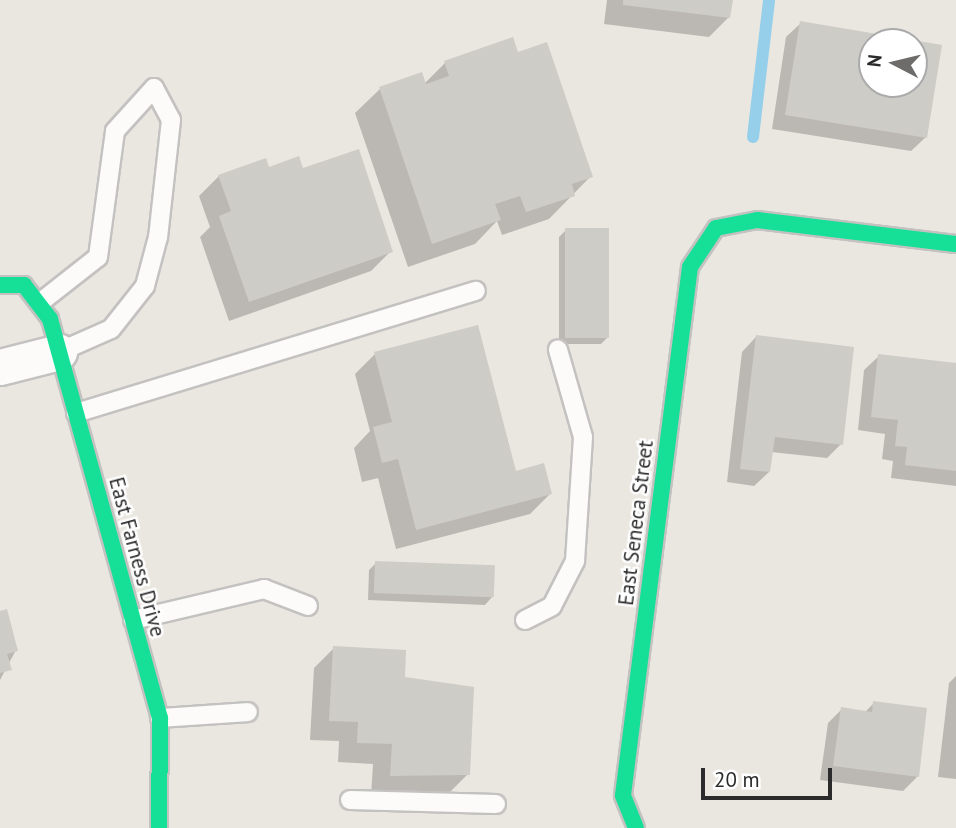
<!DOCTYPE html>
<html>
<head>
<meta charset="utf-8">
<style>
  body { margin:0 }
  #map { position:relative; width:956px; height:828px; overflow:hidden; background:#eae6e0; font-family:"PT Sans",sans-serif }
  div>[style] { position:absolute }
  [style*='--x'] { left:calc(var(--x)*1px); top:calc(var(--y)*1px); width:calc(var(--w)*1px); rotate:calc(var(--a)*1deg) }
  .shadow>* { inset:0; background:#0003 }
  .stream>* { height:12px; margin:-6px; padding:0 6px; transform-origin:6px; border-radius:6px; background:#95cfea }
  .building>* { inset:0; background:#ceccc7; transform-origin:0 0 }
  .roads { filter:drop-shadow(2px 0 #c3c2c1) drop-shadow(-2px 0 #c3c2c1) drop-shadow(0 2px #c3c2c1) drop-shadow(0 -2px #c3c2c1) }
  .lane>* { height:18px; margin:-9px; padding:0 9px; transform-origin:9px; border-radius:9px; background:#fcfbfa }
  .street>* { height:35px; margin:-17.5px; padding:0 17.5px; transform-origin:17.5px; border-radius:17.5px; background:#fcfbfa }
  .fast>* { height:16px; margin:-8px; padding:0 8px; transform-origin:8px; border-radius:8px; background:#16e098 }
  span { translate:-50% -50%; white-space:nowrap; text-align:center; line-height:1.15; -webkit-text-stroke:5px #fff; paint-order:stroke }
  .street-label { font-size:21px; color:#2b2b2b }
  .north { position:absolute; left:858px; top:28px; width:70px; height:70px; box-sizing:border-box; background:#fff; border:2px solid #aaa; border-radius:50%; rotate:277deg; font-size:19px; font-weight:700; line-height:28px; text-align:center; color:#2b2b2b }
  .north::after { content:''; display:block; margin:auto; width:24px; height:32px; background:#6e6c6a; clip-path:polygon(50% 0,100% 100%,50% 72%,0 100%) }
  .scale { position:absolute; left:701px; top:768px; width:131px; height:32px; box-sizing:border-box; border:4px solid #2b2b2b; border-top:0; padding-left:9px; font-size:21px; line-height:24px; white-space:nowrap; color:#2b2b2b; -webkit-text-stroke:5px #fff; paint-order:stroke }
</style>
</head>
<body>
<div id="map">
  <div class="shadow">
    <i style="clip-path:polygon(607px 0,731px 0,729px 17px,709px 37px,604px 24px)"></i>
    <i style="clip-path:polygon(evenodd,801px 23px,940px 46px,926px 137px,911px 151px,772px 129px,786px 37px,801px 23px,872px 42px,914px 42px,914px 84px,872px 84px,872px 42px)"></i>
    <i style="clip-path:polygon(517px 54px,591px 176px,549px 219px,502px 235px,497px 221px,475px 244px,408px 267px,355px 113px,380px 89px,421px 74px,424px 84px,445px 63px)"></i>
    <i style="clip-path:polygon(268px 169px,302px 171px,391px 251px,371px 271px,229px 321px,200px 237px,210px 227px,199px 196px,219px 176px)"></i>
    <i style="clip-path:polygon(566px 230px,608px 337px,601px 344px,559px 344px,559px 237px)"></i>
    <i style="clip-path:polygon(756px 337px,841px 444px,827px 458px,771px 452px,769px 472px,754px 486px,727px 482px,742px 352px)"></i>
    <i style="clip-path:polygon(375px 354px,515px 473px,550px 494px,530px 514px,396px 549px,378px 478px,362px 482px,354px 448px,370px 431px,355px 374px)"></i>
    <i style="clip-path:polygon(879px 356px,956px 365px,956px 486px,891px 478px,893px 461px,882px 459px,885px 434px,858px 430px,864px 370px)"></i>
    <i style="clip-path:polygon(376px 563px,492px 597px,485px 605px,368px 600px,369px 570px)"></i>
    <i style="clip-path:polygon(0 613px,16px 650px,0 680px)"></i>
    <i style="clip-path:polygon(334px 648px,403px 678px,468px 774px,448px 794px,371px 796px,373px 764px,338px 762px,339px 741px,310px 740px,314px 668px)"></i>
    <i style="clip-path:polygon(956px 676px,956px 779px,938px 777px,949px 683px)"></i>
    <i style="clip-path:polygon(874px 703px,917px 777px,903px 791px,820px 780px,828px 723px,842px 709px,865px 712px)"></i>
  </div>
  <div class="stream">
    <i style="--x:753;--y:137;--w:138;--a:-83.3"></i>
  </div>
  <div class="building">
    <i style="clip-path:polygon(623px 0,733px 0,730px 18px,623px 5px)"></i>
    <i style="clip-path:polygon(evenodd,800px 21px,942px 45px,927px 138px,785px 115px,800px 21px,872px 42px,914px 42px,914px 84px,872px 84px,872px 42px)"></i>
    <i style="clip-path:polygon(513px 37px,518px 52px,547px 42px,593px 177px,572px 184px,575px 196px,526px 212px,520px 196px,495px 204px,501px 220px,432px 244px,379px 87px,422px 72px,426px 84px,449px 76px,444px 61px)"></i>
    <i style="clip-path:polygon(359px 149px,393px 252px,249px 302px,219px 216px,231px 211px,218px 175px,266px 158px,269px 167px,299px 156px,303px 168px)"></i>
    <i style="left:565px;top:228px;width:44px;height:110px"></i>
    <i style="clip-path:polygon(478px 325px,516px 471px,544px 463px,552px 494px,416px 530px,398px 459px,382px 463px,373px 427px,392px 422px,374px 352px)"></i>
    <i style="clip-path:polygon(756px 335px,854px 347px,843px 445px,775px 437px,770px 472px,740px 469px)"></i>
    <i style="clip-path:polygon(878px 354px,956px 363px,956px 471px,905px 465px,907px 447px,895px 446px,898px 420px,871px 417px)"></i>
    <i style="left:375px;top:561px;width:120px;height:32px;rotate:2deg"></i>
    <i style="clip-path:polygon(7px 609px,18px 651px,7px 654px,12px 670px,0 673px,0 611px)"></i>
    <i style="clip-path:polygon(333px 646px,406px 650px,405px 677px,474px 687px,470px 775px,390px 776px,392px 744px,357px 743px,358px 722px,329px 721px)"></i>
    <i style="clip-path:polygon(873px 701px,927px 708px,919px 777px,833px 766px,841px 707px,872px 712px)"></i>
  </div>
  <div class="roads">
    <div class="lane">
      <i style="--x:42;--y:301;--w:71;--a:-38.2"></i>
      <i style="--x:98;--y:257;--w:127;--a:-82.3"></i>
      <i style="--x:115;--y:131;--w:58;--a:-47.8"></i>
      <i style="--x:154;--y:88;--w:36;--a:62"></i>
      <i style="--x:171;--y:120;--w:118;--a:96.3"></i>
      <i style="--x:158;--y:237;--w:51;--a:104.9"></i>
      <i style="--x:145;--y:286;--w:55;--a:128.3"></i>
      <i style="--x:111;--y:329;--w:57;--a:156.1"></i>
      <i style="--x:76;--y:413;--w:418;--a:-17"></i>
      <i style="--x:133;--y:620;--w:135;--a:-13.3"></i>
      <i style="--x:264;--y:589;--w:47;--a:21.1"></i>
      <i style="--x:525;--y:620;--w:30;--a:-27"></i>
      <i style="--x:552;--y:606;--w:51;--a:-62.9"></i>
      <i style="--x:575;--y:561;--w:124;--a:-86.3"></i>
      <i style="--x:583;--y:437;--w:91;--a:-106"></i>
      <i style="--x:160;--y:718;--w:88;--a:-3.9"></i>
      <i style="--x:350;--y:800;--w:146;--a:1.6"></i>
    </div>
    <div class="street">
      <i style="--x:0;--y:367;--w:61;--a:-14.3"></i>
    </div>
    <div class="fast">
      <i style="--x:0;--y:285;--w:24;--a:0"></i>
      <i style="--x:24;--y:285;--w:43;--a:52.6"></i>
      <i style="--x:50;--y:319;--w:414;--a:74.6"></i>
      <i style="--x:160;--y:718;--w:110;--a:90.5"></i>
      <i style="--x:636;--y:828;--w:35;--a:-112"></i>
      <i style="--x:623;--y:795;--w:532;--a:-82.77"></i>
      <i style="--x:690;--y:267;--w:47;--a:-56.3"></i>
      <i style="--x:716;--y:228;--w:42;--a:-11"></i>
      <i style="--x:757;--y:220;--w:200;--a:6.9"></i>
    </div>
  </div>
  <div class="street-label">
    <span style="left:636px;top:523px;rotate:-83deg">East Seneca Street</span>
    <span style="left:137px;top:557px;rotate:75deg">East Farness Drive</span>
  </div>
  <div class="north">N</div>
  <div class="scale">20 m</div>
</div>
</body>
</html>
